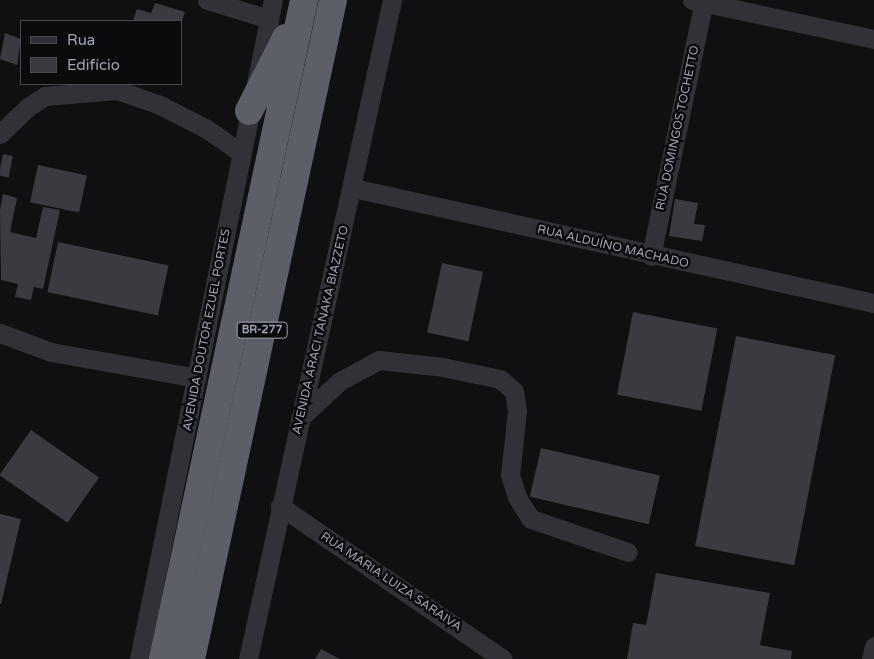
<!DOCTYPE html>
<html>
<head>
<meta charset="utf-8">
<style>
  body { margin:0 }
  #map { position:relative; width:874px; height:659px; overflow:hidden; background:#101012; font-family:"Varela Round",sans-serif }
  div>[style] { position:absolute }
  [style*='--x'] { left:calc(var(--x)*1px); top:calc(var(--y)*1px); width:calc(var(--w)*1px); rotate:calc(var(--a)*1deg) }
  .building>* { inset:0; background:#3a3a40; transform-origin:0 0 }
  .minor>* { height:19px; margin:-9.5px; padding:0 9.5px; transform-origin:9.5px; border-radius:9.5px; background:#313237 }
  .highway>* { height:28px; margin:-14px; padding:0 14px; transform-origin:14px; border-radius:14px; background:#5d5f68 }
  span { translate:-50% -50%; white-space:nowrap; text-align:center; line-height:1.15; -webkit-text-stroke:5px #0b0b0d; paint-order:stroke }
  .shield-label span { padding:1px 4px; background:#0b0b0d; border:1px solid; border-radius:4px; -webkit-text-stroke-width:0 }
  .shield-label { font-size:11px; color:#a1a5b4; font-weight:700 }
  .street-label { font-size:12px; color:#a1a5b4 }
  .legend { position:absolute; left:20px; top:20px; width:162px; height:65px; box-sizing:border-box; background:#0b0b0d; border:1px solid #474950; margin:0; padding:6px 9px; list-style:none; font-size:15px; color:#a1a5b4 }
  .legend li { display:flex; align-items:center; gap:10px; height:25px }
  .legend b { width:25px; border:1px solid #474950 }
</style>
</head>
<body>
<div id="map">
  <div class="building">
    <i style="clip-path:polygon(155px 3px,185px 12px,182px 21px,133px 21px,137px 9px,151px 13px)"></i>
    <i style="clip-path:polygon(5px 33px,21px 39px,17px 65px,0 59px)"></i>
    <i style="left:3px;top:154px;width:10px;height:22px;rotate:11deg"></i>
    <i style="left:38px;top:165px;width:50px;height:38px;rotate:12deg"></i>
    <i style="clip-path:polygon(3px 194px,17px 198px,10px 232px,36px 238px,43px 207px,60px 210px,43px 289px,34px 287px,31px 300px,15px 297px,18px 284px,1px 280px,0 210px)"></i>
    <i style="clip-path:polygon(675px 199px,698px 203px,694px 224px,705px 225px,702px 241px,669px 236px)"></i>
    <i style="left:58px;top:242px;width:113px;height:51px;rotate:12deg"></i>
    <i style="left:442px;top:263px;width:42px;height:71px;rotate:12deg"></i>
    <i style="left:633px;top:312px;width:86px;height:84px;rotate:11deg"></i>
    <i style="left:736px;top:336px;width:101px;height:214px;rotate:11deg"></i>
    <i style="left:31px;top:430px;width:83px;height:55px;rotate:35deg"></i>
    <i style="left:541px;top:448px;width:122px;height:50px;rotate:13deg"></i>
    <i style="clip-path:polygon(0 514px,21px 519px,1px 604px,0 604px)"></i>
    <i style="clip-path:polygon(656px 573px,770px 593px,760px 645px,792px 651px,791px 659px,627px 659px,633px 623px,646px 625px)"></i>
    <i style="clip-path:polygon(321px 649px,340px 659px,315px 659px)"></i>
  </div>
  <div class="minor">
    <i style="--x:207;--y:0;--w:65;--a:17"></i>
    <i style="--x:692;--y:0;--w:186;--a:12.1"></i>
    <i style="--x:0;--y:134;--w:39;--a:-44"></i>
    <i style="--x:28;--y:107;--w:20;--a:-33"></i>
    <i style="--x:45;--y:96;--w:72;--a:-4.8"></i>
    <i style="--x:117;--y:90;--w:46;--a:19.2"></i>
    <i style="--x:160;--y:105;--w:53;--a:27.1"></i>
    <i style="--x:207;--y:129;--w:42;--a:35.2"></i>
    <i style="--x:353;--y:188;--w:534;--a:12.45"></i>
    <i style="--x:651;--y:256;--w:261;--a:-78.3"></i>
    <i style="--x:0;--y:333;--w:54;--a:20.4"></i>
    <i style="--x:51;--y:352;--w:148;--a:10.1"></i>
    <i style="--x:300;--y:418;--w:54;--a:-42.8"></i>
    <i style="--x:340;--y:381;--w:44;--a:-28.3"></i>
    <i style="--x:379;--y:360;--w:64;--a:6.2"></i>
    <i style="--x:443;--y:367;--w:58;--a:11.9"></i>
    <i style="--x:500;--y:379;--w:18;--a:41"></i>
    <i style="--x:514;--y:391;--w:20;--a:81"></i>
    <i style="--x:517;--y:411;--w:64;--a:96.2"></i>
    <i style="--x:510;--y:475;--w:23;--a:72"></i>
    <i style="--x:517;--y:497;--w:26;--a:58"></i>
    <i style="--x:531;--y:519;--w:102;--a:18.8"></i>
    <i style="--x:280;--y:506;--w:270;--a:34.5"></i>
    <i style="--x:139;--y:659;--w:672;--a:-78.51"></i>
    <i style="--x:248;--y:659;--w:675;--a:-77.67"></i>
    <i style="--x:871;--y:659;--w:13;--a:-77"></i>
  </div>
  <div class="highway">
    <i style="--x:249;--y:111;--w:82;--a:-63.1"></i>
    <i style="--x:163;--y:659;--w:674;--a:-77.92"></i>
    <i style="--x:191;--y:659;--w:674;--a:-77.84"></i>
  </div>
  <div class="shield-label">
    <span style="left:262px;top:330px">BR-277</span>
  </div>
  <div class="street-label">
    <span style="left:678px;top:128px;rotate:-78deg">RUA DOMINGOS TOCHETTO</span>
    <span style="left:613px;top:247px;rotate:13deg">RUA ALDUÍNO MACHADO</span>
    <span style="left:207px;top:330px;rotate:-79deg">AVENIDA DOUTOR EZUEL PORTES</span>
    <span style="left:321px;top:330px;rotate:-77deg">AVENIDA ARACI TANAKA BIAZZETO</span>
    <span style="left:391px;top:582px;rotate:34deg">RUA MARIA LUIZA SARAIVA</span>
  </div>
  <ul class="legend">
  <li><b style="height:6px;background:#313237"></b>Rua</li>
  <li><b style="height:14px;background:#3a3a40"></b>Edifício</li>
  </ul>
</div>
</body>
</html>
